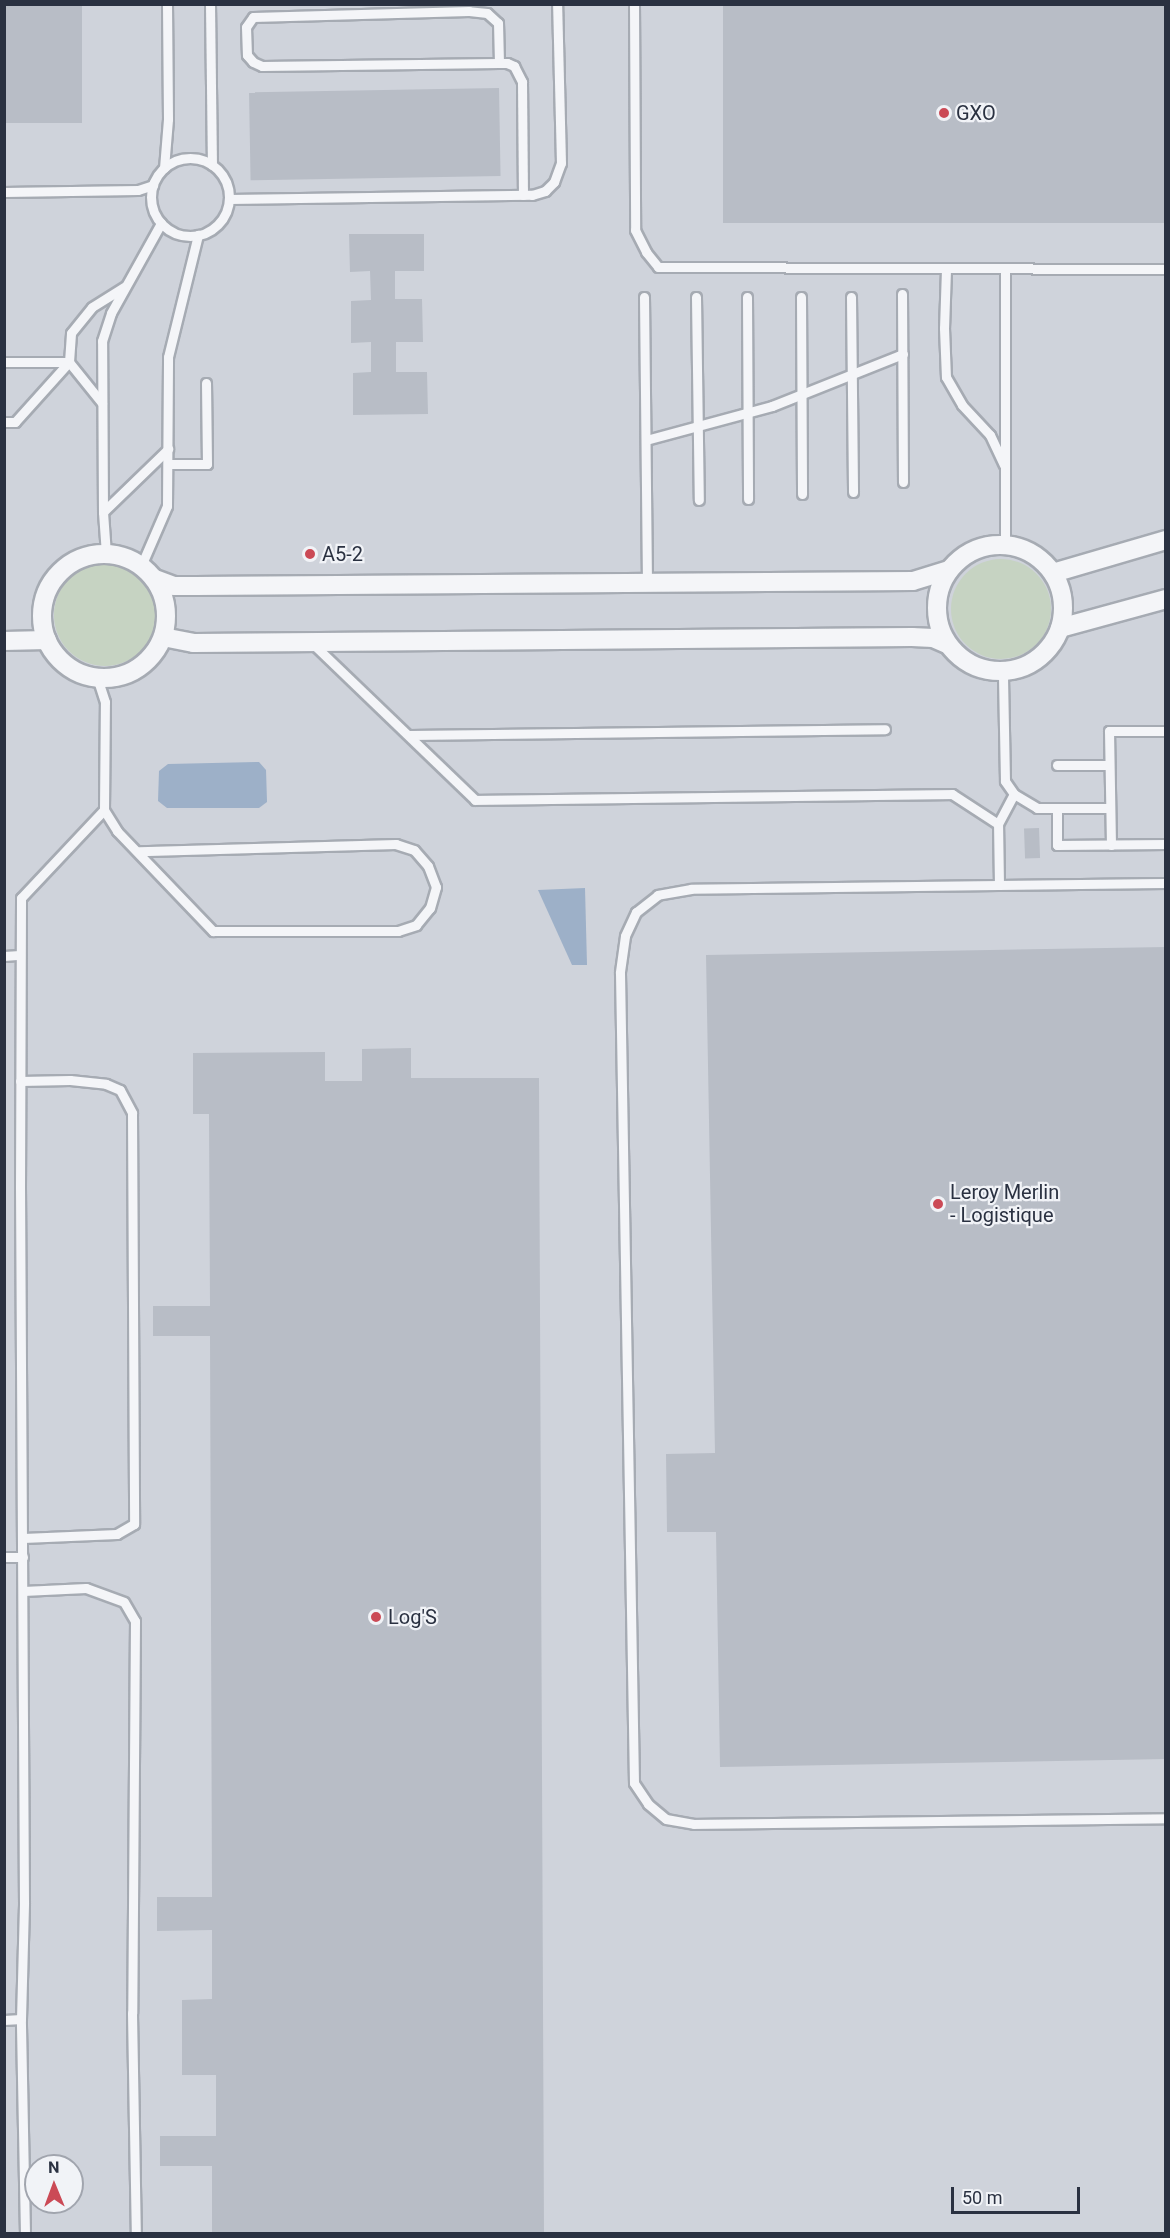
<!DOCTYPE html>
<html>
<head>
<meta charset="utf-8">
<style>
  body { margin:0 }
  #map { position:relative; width:1170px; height:2238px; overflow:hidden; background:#e1e4e9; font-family:Roboto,sans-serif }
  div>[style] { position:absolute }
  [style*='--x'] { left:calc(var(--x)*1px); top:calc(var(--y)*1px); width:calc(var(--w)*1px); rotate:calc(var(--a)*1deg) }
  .built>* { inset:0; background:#cfd3db }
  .green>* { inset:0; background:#c6d3c2 }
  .round { border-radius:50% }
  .water>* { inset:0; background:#9db0c8 }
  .building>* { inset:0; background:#b8bdc6; transform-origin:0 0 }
  .roads { filter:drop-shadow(2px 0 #a6abb3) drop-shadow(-2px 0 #a6abb3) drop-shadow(0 2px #a6abb3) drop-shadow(0 -2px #a6abb3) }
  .service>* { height:9px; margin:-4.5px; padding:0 4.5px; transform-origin:4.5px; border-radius:4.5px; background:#f4f5f8 }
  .service>.ring { margin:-4.5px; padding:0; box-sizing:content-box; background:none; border:9px solid #f4f5f8; border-radius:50% }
  .minor>* { height:18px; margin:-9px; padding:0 9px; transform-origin:9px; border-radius:9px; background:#f4f5f8 }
  .minor>.ring { margin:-9px; padding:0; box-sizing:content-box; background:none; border:18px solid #f4f5f8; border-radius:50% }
  .dots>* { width:16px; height:16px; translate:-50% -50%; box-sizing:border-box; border:3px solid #f1f3f7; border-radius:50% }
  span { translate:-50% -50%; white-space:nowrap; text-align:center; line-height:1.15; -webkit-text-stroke:4.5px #f1f3f7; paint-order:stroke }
  .poi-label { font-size:20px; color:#2a3141 }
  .left { translate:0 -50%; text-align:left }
  .frame { position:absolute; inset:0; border:6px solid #2a3141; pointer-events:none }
  .north { position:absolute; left:24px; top:2154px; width:60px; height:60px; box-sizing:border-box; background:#f1f3f7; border:2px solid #a1a5ae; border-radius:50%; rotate:359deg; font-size:16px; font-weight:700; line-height:24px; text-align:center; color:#2a3141 }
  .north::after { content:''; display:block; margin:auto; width:21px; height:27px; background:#cb4a56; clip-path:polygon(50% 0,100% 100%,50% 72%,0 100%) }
  .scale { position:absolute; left:951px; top:2187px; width:129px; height:27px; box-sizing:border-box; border:3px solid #2a3141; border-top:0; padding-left:8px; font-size:18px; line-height:21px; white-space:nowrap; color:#2a3141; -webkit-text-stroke:4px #f1f3f7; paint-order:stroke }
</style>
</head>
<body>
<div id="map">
  <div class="built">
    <i style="clip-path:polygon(evenodd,5px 5px,1165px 5px,1165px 2233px,5px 2234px,5px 5px,36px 2166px,72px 2166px,72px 2202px,36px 2202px,36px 2166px)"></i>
  </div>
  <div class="green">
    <i class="round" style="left:951px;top:559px;width:100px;height:100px"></i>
    <i class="round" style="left:54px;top:564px;width:102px;height:102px"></i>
  </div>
  <div class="water">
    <i style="clip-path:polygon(259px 762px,266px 770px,267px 802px,259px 808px,167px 808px,158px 801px,159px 771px,168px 764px)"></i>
    <i style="clip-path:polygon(585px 888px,587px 965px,572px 965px,538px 890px)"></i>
  </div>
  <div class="building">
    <i style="left:4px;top:4px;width:78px;height:119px"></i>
    <i style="left:723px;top:4px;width:443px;height:219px"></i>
    <i style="left:499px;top:88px;width:88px;height:250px;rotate:89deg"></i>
    <i style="clip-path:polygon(349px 234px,424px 234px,424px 271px,395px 271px,395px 299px,422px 299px,423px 342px,396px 342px,396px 372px,427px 372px,428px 414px,353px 415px,353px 373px,371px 372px,371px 342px,351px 343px,351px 301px,371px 300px,370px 271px,350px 272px)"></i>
    <i style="left:1039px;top:828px;width:30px;height:15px;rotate:88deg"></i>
    <i style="clip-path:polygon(1166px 947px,1166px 1759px,720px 1767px,716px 1532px,667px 1532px,666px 1454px,715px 1453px,706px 955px)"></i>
    <i style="clip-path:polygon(411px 1048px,411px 1078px,539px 1078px,544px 2234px,212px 2234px,212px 2166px,160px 2166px,160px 2136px,216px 2136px,216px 2075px,182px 2075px,182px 2000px,212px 1999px,212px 1930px,157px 1931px,157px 1897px,212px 1897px,210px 1336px,153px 1336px,153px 1306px,210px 1306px,209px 1114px,193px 1114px,193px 1053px,325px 1052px,325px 1081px,362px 1081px,362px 1049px)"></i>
  </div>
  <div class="roads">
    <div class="service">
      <i style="--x:210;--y:4;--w:161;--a:89.3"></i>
      <i style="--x:634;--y:4;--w:226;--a:89.7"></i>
      <i style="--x:635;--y:230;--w:25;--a:63"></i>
      <i style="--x:646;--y:252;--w:19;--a:51"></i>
      <i style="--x:658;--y:267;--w:508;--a:0.23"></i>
      <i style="--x:499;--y:63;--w:40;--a:-91.4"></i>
      <i style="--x:498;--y:23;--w:15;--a:-138"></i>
      <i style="--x:487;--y:13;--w:18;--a:-174"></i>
      <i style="--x:469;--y:11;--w:216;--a:178.4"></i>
      <i style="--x:253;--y:17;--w:12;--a:125"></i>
      <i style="--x:246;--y:27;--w:28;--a:88"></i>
      <i style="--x:247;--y:55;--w:9;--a:49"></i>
      <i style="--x:253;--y:62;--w:10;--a:24"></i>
      <i style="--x:262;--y:66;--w:237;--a:-0.7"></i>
      <i style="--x:499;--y:63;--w:8;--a:0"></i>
      <i style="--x:507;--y:63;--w:8;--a:23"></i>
      <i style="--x:514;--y:66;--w:18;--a:63"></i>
      <i style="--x:522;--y:82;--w:113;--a:89.5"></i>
      <i class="ring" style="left:151px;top:158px;width:69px;height:69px"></i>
      <i style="--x:164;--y:168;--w:49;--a:-85.3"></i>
      <i style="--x:168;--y:119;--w:115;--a:-90.5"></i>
      <i style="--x:4;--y:192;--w:134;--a:-0.9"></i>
      <i style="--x:138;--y:190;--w:16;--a:-18"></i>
      <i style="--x:229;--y:199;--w:303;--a:-0.8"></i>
      <i style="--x:532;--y:195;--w:14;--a:-17"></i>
      <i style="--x:545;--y:191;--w:13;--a:-45"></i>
      <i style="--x:554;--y:182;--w:20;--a:-70"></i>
      <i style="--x:561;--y:163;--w:159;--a:-91.4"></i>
      <i style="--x:946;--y:269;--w:59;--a:91.9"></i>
      <i style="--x:944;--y:328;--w:49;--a:87.7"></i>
      <i style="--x:946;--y:377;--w:32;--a:60"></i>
      <i style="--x:962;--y:405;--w:41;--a:47"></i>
      <i style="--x:990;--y:435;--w:33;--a:65"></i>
      <i style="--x:902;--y:294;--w:188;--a:89.7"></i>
      <i style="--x:644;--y:297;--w:287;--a:89.4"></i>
      <i style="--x:696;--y:297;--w:203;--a:89.2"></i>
      <i style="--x:747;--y:297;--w:202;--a:89.7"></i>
      <i style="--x:801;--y:297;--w:197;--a:89.7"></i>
      <i style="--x:851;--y:297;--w:195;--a:89.4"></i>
      <i style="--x:4;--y:362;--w:65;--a:0"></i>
      <i style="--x:69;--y:362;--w:53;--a:51.2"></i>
      <i style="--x:4;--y:422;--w:11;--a:0"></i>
      <i style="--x:15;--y:422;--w:81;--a:-48"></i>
      <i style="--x:69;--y:362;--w:29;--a:-86"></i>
      <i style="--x:71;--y:333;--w:33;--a:-51"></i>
      <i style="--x:92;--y:307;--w:39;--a:-32"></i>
      <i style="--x:646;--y:440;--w:131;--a:-15.1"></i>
      <i style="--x:772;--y:406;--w:141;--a:-21.7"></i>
      <i style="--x:168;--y:464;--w:39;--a:0"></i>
      <i style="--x:207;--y:464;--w:81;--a:-90.7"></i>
      <i style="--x:103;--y:512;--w:91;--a:-44.1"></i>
      <i style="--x:1005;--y:545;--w:275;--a:-90"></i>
      <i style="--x:106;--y:554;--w:42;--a:-94.1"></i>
      <i style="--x:103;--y:512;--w:171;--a:-90.3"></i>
      <i style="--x:102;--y:341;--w:29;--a:-72"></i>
      <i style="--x:111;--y:313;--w:103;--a:-60.9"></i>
      <i style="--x:141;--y:566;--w:65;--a:-66.6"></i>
      <i style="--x:167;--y:506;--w:149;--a:-89.6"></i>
      <i style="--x:168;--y:357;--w:126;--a:-76.2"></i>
      <i style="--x:312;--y:643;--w:226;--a:43.9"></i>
      <i style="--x:475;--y:800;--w:477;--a:-0.7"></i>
      <i style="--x:952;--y:794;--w:55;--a:33.1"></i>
      <i style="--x:410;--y:735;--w:475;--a:-0.7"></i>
      <i style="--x:1057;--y:765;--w:52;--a:0"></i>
      <i style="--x:1014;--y:794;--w:27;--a:31"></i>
      <i style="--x:1037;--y:808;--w:20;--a:0"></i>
      <i style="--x:1057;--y:808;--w:37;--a:90"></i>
      <i style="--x:1057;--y:845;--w:109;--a:-0.5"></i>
      <i style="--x:1057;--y:808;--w:53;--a:0"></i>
      <i style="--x:104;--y:810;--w:25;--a:58"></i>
      <i style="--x:117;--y:831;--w:139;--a:46.2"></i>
      <i style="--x:213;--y:931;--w:185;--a:0"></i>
      <i style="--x:398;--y:931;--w:19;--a:-18"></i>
      <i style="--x:416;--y:925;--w:22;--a:-51"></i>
      <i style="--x:430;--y:908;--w:22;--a:-74"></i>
      <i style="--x:436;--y:887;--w:22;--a:-111"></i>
      <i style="--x:428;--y:866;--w:21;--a:-131"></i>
      <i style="--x:414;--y:850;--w:19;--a:-162"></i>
      <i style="--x:396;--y:844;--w:257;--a:178.4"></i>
      <i style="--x:1111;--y:845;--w:114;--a:-91"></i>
      <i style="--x:1109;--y:731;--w:57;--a:0"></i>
      <i style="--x:1166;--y:883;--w:475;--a:179.3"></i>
      <i style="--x:691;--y:889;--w:34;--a:170"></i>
      <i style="--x:658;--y:895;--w:28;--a:142"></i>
      <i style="--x:636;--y:912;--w:26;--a:115"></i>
      <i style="--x:625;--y:936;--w:37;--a:98"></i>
      <i style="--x:620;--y:973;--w:810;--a:89.01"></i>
      <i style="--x:634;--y:1783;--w:25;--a:56"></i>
      <i style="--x:648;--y:1804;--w:23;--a:40"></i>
      <i style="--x:666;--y:1819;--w:28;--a:10"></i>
      <i style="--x:694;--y:1824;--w:472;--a:-0.7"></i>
      <i style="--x:999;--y:885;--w:61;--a:-90.9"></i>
      <i style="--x:998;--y:824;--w:34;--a:-62"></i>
      <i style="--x:1014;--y:794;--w:16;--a:-125"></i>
      <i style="--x:1005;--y:781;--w:109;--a:-91.1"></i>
      <i style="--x:4;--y:956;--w:16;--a:-4"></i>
      <i style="--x:20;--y:1081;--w:50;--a:-1.1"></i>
      <i style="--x:70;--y:1080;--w:36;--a:6"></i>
      <i style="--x:106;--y:1084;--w:15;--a:23"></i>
      <i style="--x:120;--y:1090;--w:26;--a:62"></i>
      <i style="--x:132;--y:1113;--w:411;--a:89.7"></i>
      <i style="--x:134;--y:1524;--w:20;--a:150"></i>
      <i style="--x:117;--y:1534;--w:94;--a:177.6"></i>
      <i style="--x:4;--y:1557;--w:19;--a:0"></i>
      <i style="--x:23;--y:1591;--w:63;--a:-2.7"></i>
      <i style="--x:86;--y:1588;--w:40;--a:20.2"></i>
      <i style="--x:124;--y:1602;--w:22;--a:60"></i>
      <i style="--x:135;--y:1621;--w:392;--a:90.4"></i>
      <i style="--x:132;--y:2013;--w:221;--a:89"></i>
      <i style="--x:4;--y:2020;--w:17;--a:-3"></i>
      <i style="--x:25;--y:2234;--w:215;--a:-91.1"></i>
      <i style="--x:21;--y:2019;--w:117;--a:-88.5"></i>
      <i style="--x:24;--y:1902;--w:714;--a:-90.32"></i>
      <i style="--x:20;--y:1188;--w:290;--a:-89.8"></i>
      <i style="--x:21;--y:898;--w:121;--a:-46.7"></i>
      <i style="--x:104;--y:810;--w:108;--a:-89.5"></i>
      <i style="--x:105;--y:702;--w:25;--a:-108"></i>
    </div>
    <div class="minor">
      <i class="ring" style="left:937px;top:545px;width:108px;height:108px"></i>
      <i class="ring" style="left:42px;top:554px;width:106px;height:106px"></i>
      <i style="--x:1053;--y:573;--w:118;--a:-16.3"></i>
      <i style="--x:155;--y:579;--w:20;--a:20"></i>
      <i style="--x:174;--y:586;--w:21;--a:0"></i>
      <i style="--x:195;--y:586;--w:718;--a:-0.4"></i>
      <i style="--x:913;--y:581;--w:38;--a:-17"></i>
      <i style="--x:1060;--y:628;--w:110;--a:-15.3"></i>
      <i style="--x:163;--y:637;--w:32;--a:11"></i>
      <i style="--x:194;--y:643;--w:718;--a:-0.48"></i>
      <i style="--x:912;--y:637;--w:21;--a:3"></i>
      <i style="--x:933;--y:638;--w:15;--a:23"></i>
      <i style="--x:4;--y:641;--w:43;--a:-1.3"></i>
    </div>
  </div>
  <div class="dots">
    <i style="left:944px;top:113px;background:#cb4a56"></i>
    <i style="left:310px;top:554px;background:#cb4a56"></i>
    <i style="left:938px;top:1204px;background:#cb4a56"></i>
    <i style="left:376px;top:1617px;background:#cb4a56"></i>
  </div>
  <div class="poi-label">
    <span class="left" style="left:956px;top:113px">GXO</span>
    <span class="left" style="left:322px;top:554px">A5-2</span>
    <span class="left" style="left:950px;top:1204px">Leroy Merlin<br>- Logistique</span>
    <span class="left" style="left:388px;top:1617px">Log'S</span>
  </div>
  <div class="frame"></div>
  <div class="north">N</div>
  <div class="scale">50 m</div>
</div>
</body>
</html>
